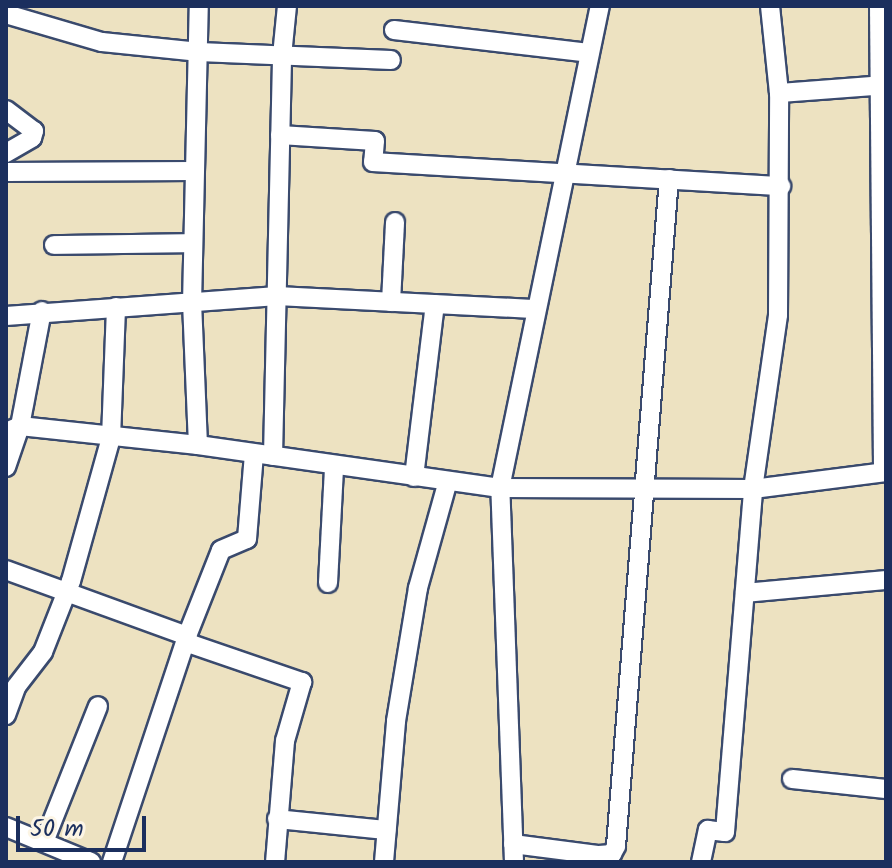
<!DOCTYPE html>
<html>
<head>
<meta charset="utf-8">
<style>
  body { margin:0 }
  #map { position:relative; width:892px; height:868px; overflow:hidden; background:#ede2c1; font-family:Kalam,sans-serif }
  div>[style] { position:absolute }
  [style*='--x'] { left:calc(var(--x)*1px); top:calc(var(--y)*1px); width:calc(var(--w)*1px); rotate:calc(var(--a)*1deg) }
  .roads { filter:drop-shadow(2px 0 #3a4a6d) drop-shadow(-2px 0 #3a4a6d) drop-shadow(0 2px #3a4a6d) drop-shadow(0 -2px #3a4a6d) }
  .street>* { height:18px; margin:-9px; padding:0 9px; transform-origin:9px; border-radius:9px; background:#fff }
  span { translate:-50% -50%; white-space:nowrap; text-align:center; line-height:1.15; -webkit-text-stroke:6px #fcf5e5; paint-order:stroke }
  .frame { position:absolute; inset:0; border:8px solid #1b2f5e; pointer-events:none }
  .scale { position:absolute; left:16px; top:816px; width:130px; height:36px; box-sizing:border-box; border:4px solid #1b2f5e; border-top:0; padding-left:10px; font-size:24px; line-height:28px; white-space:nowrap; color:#1b2f5e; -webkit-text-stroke:6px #fcf5e5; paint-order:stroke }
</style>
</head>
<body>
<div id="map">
  <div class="roads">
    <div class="street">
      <i style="--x:879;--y:6;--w:466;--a:89.5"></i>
      <i style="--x:6;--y:14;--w:100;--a:16.3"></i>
      <i style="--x:102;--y:42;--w:98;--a:5.9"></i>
      <i style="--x:199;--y:52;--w:192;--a:2.4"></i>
      <i style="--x:394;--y:30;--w:196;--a:6.7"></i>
      <i style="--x:779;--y:93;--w:107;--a:-4.3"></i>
      <i style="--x:6;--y:110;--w:35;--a:37"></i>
      <i style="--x:34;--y:131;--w:7;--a:106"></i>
      <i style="--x:32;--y:138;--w:30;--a:150"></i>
      <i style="--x:280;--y:135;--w:95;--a:3.6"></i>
      <i style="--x:375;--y:141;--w:21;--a:95"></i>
      <i style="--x:373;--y:162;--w:409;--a:3.4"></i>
      <i style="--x:6;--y:172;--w:188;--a:-0.3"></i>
      <i style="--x:54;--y:245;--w:138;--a:-0.8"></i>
      <i style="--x:391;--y:302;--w:80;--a:-87.1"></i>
      <i style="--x:6;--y:316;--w:272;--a:-4.2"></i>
      <i style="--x:277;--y:296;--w:256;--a:2.9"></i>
      <i style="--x:6;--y:432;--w:15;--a:-23"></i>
      <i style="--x:20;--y:426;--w:179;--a:6.1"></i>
      <i style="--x:198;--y:445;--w:305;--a:8.1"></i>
      <i style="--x:500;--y:488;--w:253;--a:0.2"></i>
      <i style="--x:753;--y:489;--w:134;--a:-7.3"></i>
      <i style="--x:198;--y:445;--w:141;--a:-92.4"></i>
      <i style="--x:192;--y:304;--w:298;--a:-88.7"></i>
      <i style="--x:273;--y:456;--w:400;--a:-88.7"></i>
      <i style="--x:282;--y:56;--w:50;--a:-84.3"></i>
      <i style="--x:6;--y:467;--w:43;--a:-71.1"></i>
      <i style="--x:20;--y:426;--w:117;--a:-79.2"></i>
      <i style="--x:414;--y:477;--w:174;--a:-83.1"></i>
      <i style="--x:6;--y:570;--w:193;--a:20"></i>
      <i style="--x:328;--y:583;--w:115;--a:-87"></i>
      <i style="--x:745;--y:593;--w:142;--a:-5.3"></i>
      <i style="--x:185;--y:642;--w:124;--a:18.9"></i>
      <i style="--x:302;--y:682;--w:61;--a:106.1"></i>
      <i style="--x:285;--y:741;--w:121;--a:94.7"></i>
      <i style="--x:6;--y:715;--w:30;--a:-70"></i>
      <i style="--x:16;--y:687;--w:44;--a:-52.4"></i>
      <i style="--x:43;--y:652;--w:76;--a:-68.5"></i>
      <i style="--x:71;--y:581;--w:148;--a:-74.4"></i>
      <i style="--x:111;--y:438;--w:131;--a:-87.8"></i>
      <i style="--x:792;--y:779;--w:95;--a:6.1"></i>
      <i style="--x:277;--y:819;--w:110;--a:5.8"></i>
      <i style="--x:6;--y:827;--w:92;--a:22.4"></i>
      <i style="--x:44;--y:842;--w:146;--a:-68.3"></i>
      <i style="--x:513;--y:844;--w:87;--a:7.3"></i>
      <i style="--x:599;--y:855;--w:13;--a:-4"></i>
      <i style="--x:612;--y:854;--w:9;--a:-63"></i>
      <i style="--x:616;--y:846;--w:669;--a:-85.46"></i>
      <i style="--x:112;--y:862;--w:238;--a:-71.6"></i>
      <i style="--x:187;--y:636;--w:92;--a:-68.4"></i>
      <i style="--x:221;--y:550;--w:28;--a:-23"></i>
      <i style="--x:247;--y:539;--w:85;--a:-85.3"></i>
      <i style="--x:384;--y:862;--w:142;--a:-85.1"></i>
      <i style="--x:396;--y:721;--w:135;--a:-80.6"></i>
      <i style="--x:418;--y:588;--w:108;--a:-74.4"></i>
      <i style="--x:514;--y:862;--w:374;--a:-92.1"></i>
      <i style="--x:500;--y:488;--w:492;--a:-78.3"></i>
      <i style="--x:701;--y:862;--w:33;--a:-78"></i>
      <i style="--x:708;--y:830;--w:17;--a:7"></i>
      <i style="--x:725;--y:832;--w:344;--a:-85.3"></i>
      <i style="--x:753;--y:489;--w:176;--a:-81.8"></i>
      <i style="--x:778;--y:315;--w:222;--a:-89.7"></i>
      <i style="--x:779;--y:93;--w:87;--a:-95.9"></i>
    </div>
  </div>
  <div class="frame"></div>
  <div class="scale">50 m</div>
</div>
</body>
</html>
